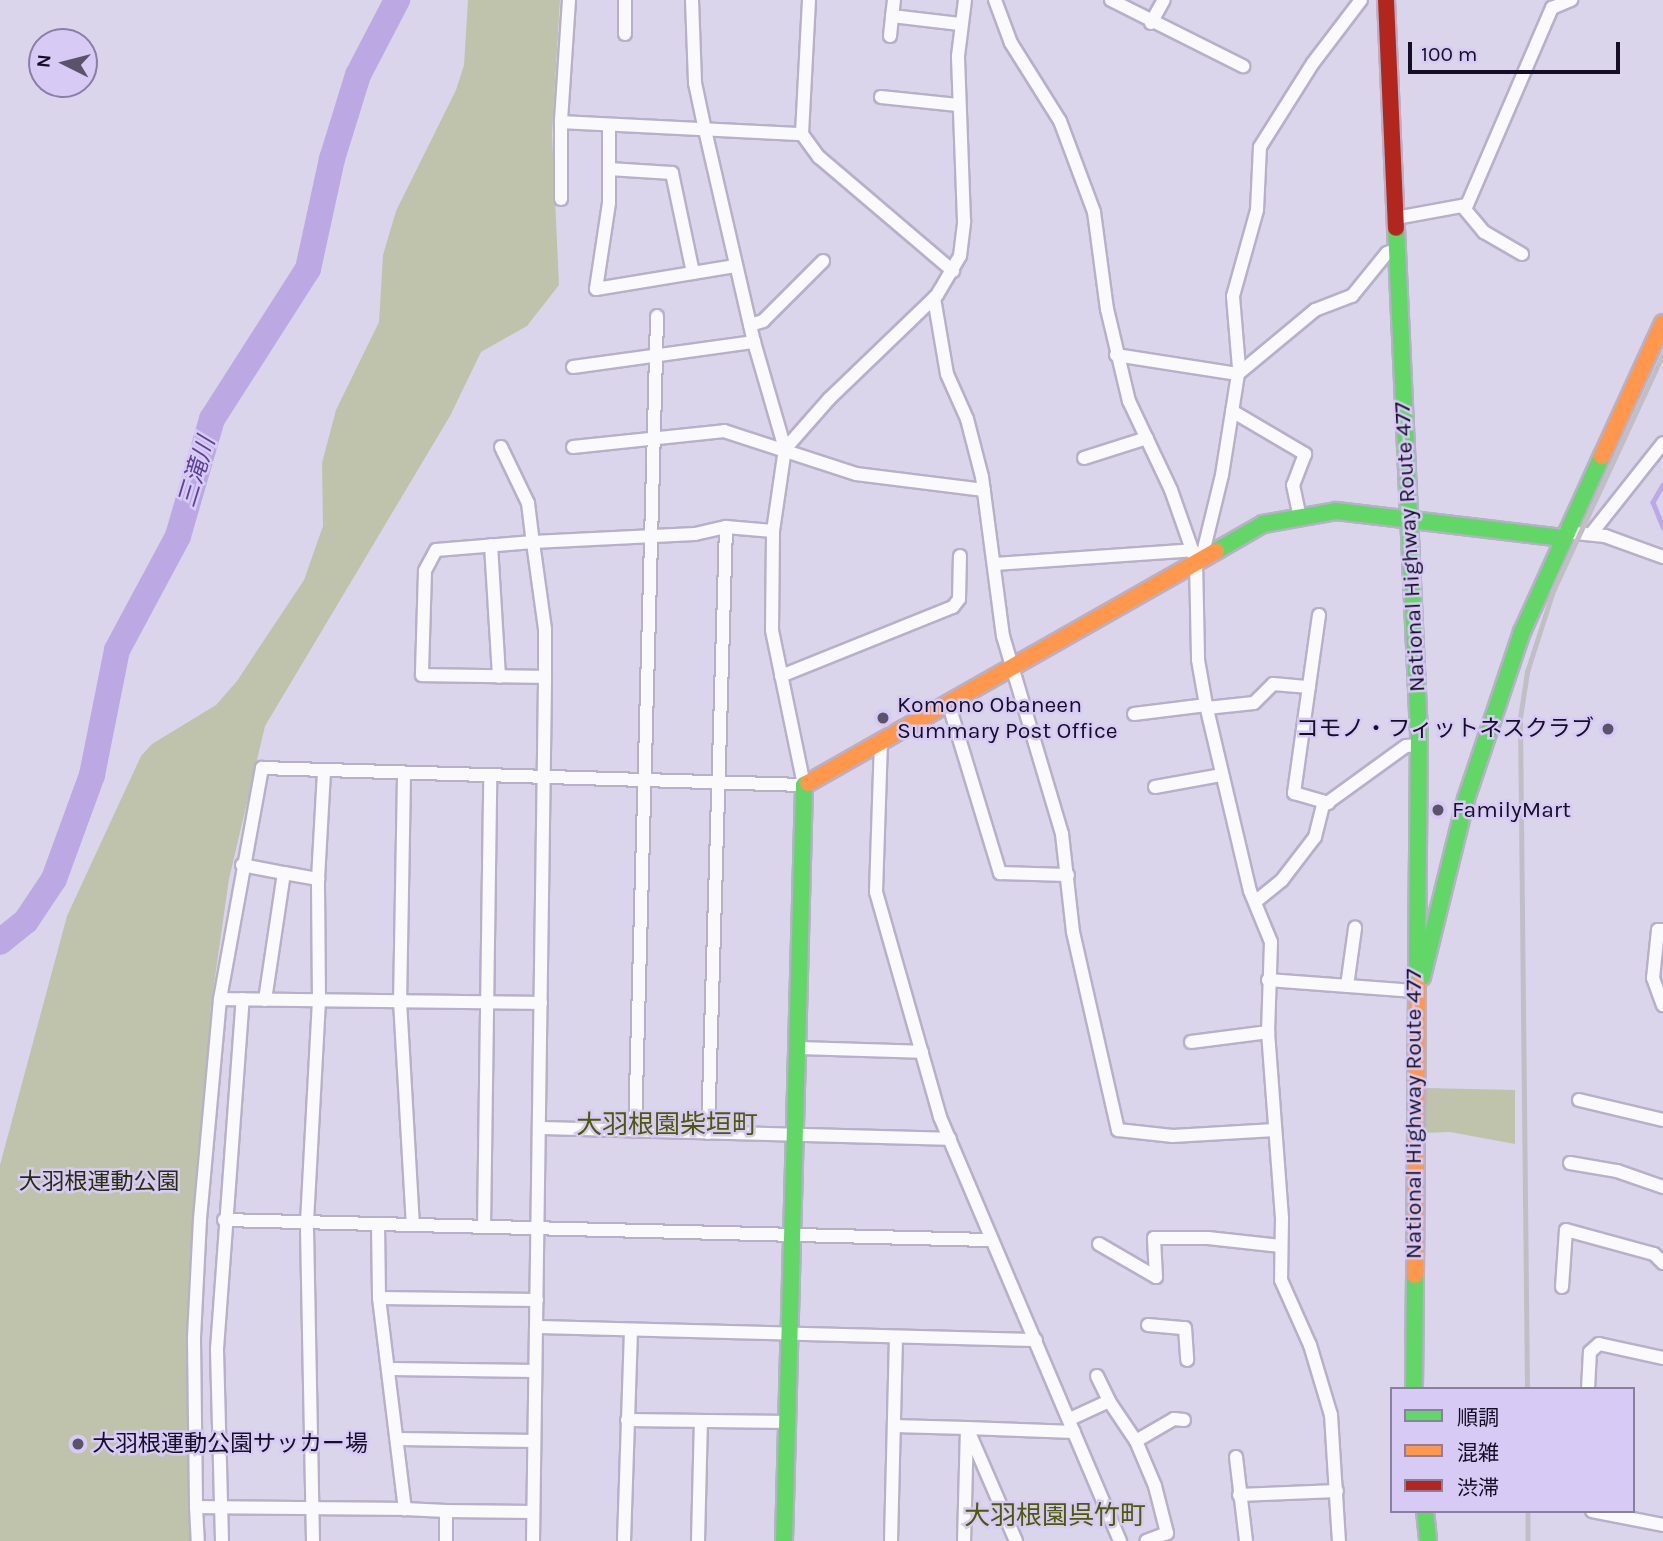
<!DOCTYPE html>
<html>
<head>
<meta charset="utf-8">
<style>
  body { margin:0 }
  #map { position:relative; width:1663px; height:1541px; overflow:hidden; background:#dbd5ec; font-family:Karla,"Noto Sans JP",sans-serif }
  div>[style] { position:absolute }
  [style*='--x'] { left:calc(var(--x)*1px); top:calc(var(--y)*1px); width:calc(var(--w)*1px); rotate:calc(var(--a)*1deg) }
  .green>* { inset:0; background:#bfc3ac }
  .stream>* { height:4.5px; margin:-2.25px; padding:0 2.25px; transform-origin:2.25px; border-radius:2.25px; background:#bca9e4 }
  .river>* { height:26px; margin:-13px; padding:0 13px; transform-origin:13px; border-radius:13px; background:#bca9e4 }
  .roads { filter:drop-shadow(2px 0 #b7b0c8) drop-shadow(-2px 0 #b7b0c8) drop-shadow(0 2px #b7b0c8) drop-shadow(0 -2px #b7b0c8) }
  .street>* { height:12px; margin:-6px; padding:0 6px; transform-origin:6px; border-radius:6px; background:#faf9fc }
  .fast>* { height:16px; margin:-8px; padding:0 8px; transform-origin:8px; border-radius:8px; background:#63d668 }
  .slow>* { height:16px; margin:-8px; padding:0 8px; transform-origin:8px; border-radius:8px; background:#ff974d }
  .jam>* { height:16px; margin:-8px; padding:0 8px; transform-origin:8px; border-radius:8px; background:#b3261e }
  .rail>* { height:4.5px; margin:-2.25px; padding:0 2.25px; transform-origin:2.25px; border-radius:2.25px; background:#c1bfc6 }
  .dots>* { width:19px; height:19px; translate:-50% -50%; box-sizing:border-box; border:4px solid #d7cbf6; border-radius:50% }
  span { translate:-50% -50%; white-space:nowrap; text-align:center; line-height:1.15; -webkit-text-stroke:5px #d7cbf6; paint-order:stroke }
  .street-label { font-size:23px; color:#160d26 }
  .poi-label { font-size:23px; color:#160d26 }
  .left { translate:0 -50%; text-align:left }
  .right { translate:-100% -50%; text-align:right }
  .park-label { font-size:23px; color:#282e0b }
  .water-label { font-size:24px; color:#614097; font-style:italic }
  .quarter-label { font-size:26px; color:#4d5905 }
  .legend { position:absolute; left:1390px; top:1387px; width:245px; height:126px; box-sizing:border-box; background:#d7cbf6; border:2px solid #8a7fa3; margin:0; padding:9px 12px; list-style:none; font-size:21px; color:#160d26 }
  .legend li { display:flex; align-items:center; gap:14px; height:35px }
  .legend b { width:35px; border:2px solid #8a7fa3 }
  .north { position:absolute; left:28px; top:28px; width:70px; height:70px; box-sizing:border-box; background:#d7cbf6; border:2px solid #8a7fa3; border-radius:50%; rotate:276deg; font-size:19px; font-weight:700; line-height:28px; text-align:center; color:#160d26 }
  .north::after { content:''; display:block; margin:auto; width:24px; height:32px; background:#5b536b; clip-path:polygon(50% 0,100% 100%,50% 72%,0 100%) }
  .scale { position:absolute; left:1408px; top:42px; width:212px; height:32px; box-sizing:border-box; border:4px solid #160d26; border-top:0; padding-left:9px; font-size:21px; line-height:24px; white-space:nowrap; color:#160d26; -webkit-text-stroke:5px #d7cbf6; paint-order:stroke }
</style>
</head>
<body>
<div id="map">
  <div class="green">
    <i style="clip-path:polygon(468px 0,560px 0,552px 134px,559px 285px,527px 326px,481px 352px,450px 416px,265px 726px,229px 879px,211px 1005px,187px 1336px,190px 1541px,0 1541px,0 1165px,67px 916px,141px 756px,152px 744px,216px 705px,237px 681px,304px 580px,323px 526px,322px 463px,336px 410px,379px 322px,383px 255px,396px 211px,456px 90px,464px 65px)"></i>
    <i style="clip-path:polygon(1426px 1088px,1515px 1090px,1515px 1144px,1450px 1132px,1423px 1133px)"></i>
  </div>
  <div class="stream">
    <i style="--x:1663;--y:485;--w:20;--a:120"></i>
    <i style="--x:1653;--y:502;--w:27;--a:68"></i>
  </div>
  <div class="river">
    <i style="--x:0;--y:942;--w:33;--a:-39"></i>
    <i style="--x:26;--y:921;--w:50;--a:-56.3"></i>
    <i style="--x:54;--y:879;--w:111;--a:-69.9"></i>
    <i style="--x:92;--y:775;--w:127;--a:-78.7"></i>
    <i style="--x:117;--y:650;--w:129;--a:-61.8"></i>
    <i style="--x:178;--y:536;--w:122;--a:-73.8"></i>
    <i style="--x:212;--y:419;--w:178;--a:-57.4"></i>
    <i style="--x:308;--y:269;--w:113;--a:-77.7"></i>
    <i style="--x:332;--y:159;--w:88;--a:-72.8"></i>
    <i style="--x:358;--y:75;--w:85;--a:-62.5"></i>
  </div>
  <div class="roads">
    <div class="street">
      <i style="--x:569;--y:0;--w:122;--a:93.8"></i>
      <i style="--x:561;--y:122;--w:241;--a:2.9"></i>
      <i style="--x:692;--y:0;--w:83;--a:87.9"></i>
      <i style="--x:695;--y:83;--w:48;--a:78"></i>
      <i style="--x:705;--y:130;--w:218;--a:77"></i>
      <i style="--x:754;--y:342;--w:111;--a:73.8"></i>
      <i style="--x:809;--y:0;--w:134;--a:93"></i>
      <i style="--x:802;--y:134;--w:29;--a:54"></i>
      <i style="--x:819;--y:157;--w:176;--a:40.4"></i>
      <i style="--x:894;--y:0;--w:16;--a:97"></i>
      <i style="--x:892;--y:16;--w:68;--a:6.7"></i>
      <i style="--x:995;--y:0;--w:46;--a:69.6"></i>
      <i style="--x:1011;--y:43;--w:92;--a:57.9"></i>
      <i style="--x:1060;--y:121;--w:97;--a:69.5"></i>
      <i style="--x:1094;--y:212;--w:98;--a:82.4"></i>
      <i style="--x:1107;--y:309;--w:95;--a:76.6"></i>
      <i style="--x:1129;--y:401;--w:98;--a:64.7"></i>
      <i style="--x:1171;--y:490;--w:75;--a:70.6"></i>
      <i style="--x:1196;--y:561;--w:99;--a:88.8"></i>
      <i style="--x:1198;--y:660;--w:46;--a:79.9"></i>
      <i style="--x:1206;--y:705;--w:191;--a:76.7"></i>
      <i style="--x:1250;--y:891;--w:55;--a:67.6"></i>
      <i style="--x:1271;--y:942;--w:90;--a:91.9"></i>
      <i style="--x:1268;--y:1032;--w:187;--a:85.7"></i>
      <i style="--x:1282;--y:1218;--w:62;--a:90.9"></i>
      <i style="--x:1281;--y:1280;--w:71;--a:66"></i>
      <i style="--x:1310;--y:1345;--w:73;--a:73.3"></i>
      <i style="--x:1331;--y:1415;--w:126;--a:86.4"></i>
      <i style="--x:1111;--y:0;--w:148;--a:26.6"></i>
      <i style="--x:1151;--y:23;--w:26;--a:-61"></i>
      <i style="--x:625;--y:34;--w:34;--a:-90"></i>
      <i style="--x:890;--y:36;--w:20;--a:-84"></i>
      <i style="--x:881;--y:97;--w:77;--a:5.9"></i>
      <i style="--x:561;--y:122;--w:77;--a:90"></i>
      <i style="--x:609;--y:125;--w:78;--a:90"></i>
      <i style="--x:609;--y:203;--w:87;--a:98.6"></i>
      <i style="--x:596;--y:289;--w:141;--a:-9.4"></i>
      <i style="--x:609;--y:169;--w:63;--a:3.6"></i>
      <i style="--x:672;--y:173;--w:102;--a:78.1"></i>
      <i style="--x:1463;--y:207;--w:33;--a:50"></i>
      <i style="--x:1484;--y:232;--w:44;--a:30.1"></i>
      <i style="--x:1396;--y:218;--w:72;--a:-10.4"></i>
      <i style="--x:1467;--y:205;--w:215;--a:-66.7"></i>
      <i style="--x:1552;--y:8;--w:21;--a:-23"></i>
      <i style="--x:934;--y:298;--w:77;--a:80.3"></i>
      <i style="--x:947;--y:374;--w:49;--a:66"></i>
      <i style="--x:967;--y:419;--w:60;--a:75.5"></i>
      <i style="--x:982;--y:477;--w:160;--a:82.5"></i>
      <i style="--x:1003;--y:636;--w:207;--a:73.4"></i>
      <i style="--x:1062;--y:834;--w:99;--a:83.6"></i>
      <i style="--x:1073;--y:932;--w:203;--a:77.2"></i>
      <i style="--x:1118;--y:1130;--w:55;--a:6.2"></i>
      <i style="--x:1173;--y:1136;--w:102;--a:-3.4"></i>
      <i style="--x:750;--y:325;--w:14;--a:-17"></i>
      <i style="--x:763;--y:321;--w:85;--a:-45"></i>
      <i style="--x:1116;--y:355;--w:123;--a:8.9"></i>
      <i style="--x:1238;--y:374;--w:100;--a:-39.7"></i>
      <i style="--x:1315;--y:310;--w:40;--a:-21"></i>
      <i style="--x:1352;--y:296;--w:55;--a:-50.9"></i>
      <i style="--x:1387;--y:253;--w:11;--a:-22"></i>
      <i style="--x:573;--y:367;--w:183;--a:-7.9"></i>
      <i style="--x:1232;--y:411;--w:85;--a:30.5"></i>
      <i style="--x:1305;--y:454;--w:33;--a:111"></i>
      <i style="--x:1293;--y:485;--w:30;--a:78"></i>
      <i style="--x:501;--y:447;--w:62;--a:64.3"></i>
      <i style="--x:528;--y:503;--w:39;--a:83"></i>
      <i style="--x:533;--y:542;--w:97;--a:175.3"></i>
      <i style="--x:436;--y:550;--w:24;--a:118"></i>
      <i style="--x:425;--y:571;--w:104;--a:91.7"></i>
      <i style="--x:422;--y:675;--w:123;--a:0.9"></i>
      <i style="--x:573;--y:447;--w:152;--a:-6"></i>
      <i style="--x:724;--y:431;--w:139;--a:18"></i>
      <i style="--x:856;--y:474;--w:129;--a:7.1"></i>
      <i style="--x:1084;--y:458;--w:66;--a:-17.6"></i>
      <i style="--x:1565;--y:532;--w:40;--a:5.7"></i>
      <i style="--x:1605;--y:536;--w:62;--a:19.9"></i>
      <i style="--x:1591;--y:534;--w:116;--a:-51.6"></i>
      <i style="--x:491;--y:545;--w:132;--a:86.5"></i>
      <i style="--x:1202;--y:557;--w:84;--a:-76.3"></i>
      <i style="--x:1222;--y:475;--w:108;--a:-81"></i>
      <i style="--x:1239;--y:368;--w:72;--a:-94.8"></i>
      <i style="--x:1233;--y:296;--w:89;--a:-74.4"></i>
      <i style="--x:1257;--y:210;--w:63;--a:-87.3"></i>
      <i style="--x:1260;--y:147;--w:99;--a:-57.8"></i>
      <i style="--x:1313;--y:63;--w:79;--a:-52.7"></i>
      <i style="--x:995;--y:564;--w:198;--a:-4"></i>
      <i style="--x:1319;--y:615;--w:180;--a:98"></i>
      <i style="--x:1294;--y:793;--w:36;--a:16"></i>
      <i style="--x:781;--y:676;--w:185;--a:-21.9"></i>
      <i style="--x:953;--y:607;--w:10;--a:-53"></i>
      <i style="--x:959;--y:599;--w:43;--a:-88.7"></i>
      <i style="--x:948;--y:702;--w:179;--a:73.1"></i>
      <i style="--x:1000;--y:873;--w:68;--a:1.7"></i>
      <i style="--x:1207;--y:708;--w:47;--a:-6.1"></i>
      <i style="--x:1254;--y:703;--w:27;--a:-45"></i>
      <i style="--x:1273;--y:684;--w:36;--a:5"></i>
      <i style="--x:1134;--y:714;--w:73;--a:-7.1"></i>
      <i style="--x:881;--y:741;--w:151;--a:91.9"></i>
      <i style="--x:876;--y:892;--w:234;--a:74.1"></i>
      <i style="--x:940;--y:1117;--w:461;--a:67"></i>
      <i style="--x:404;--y:776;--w:225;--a:91"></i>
      <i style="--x:400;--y:1001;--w:224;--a:86.7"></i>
      <i style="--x:1155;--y:787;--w:68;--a:-10.2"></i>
      <i style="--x:242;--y:865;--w:43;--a:10.8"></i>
      <i style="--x:1255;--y:902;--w:35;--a:-39"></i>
      <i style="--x:1282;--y:880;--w:54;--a:-52.5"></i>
      <i style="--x:1315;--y:837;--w:32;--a:-76"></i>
      <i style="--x:1323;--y:806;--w:102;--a:-35.9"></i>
      <i style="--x:1406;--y:746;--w:13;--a:-4"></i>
      <i style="--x:1663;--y:930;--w:5;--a:180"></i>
      <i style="--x:1658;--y:930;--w:48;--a:95.9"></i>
      <i style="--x:1653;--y:978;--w:29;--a:70"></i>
      <i style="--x:1268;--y:980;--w:147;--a:4.3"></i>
      <i style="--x:1347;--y:986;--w:59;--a:-82.1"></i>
      <i style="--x:220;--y:999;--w:221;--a:95.2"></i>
      <i style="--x:200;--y:1219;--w:120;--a:92.9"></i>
      <i style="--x:194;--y:1339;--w:168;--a:89.3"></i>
      <i style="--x:196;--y:1507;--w:209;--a:0.5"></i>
      <i style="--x:265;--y:1000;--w:128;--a:-81.5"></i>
      <i style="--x:284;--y:873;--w:35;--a:10"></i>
      <i style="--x:541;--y:1003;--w:321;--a:-179.3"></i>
      <i style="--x:220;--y:999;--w:235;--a:-79.7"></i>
      <i style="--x:262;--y:768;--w:542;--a:1.8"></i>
      <i style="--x:804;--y:785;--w:158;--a:-101.7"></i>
      <i style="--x:772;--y:630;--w:99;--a:-89.4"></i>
      <i style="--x:773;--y:531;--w:83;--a:-81.7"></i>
      <i style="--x:785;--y:449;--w:67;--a:-48.7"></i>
      <i style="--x:829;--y:399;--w:150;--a:-43.9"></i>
      <i style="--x:937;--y:295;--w:45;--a:-59.5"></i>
      <i style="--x:960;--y:256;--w:35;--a:-83"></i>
      <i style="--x:964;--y:221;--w:165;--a:-92.1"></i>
      <i style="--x:958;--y:56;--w:56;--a:-82.9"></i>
      <i style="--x:1191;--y:1042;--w:78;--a:-7.4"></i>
      <i style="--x:797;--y:1048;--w:125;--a:1.8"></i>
      <i style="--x:1579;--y:1100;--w:86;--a:13.4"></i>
      <i style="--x:539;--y:1128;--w:411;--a:1.5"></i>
      <i style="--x:635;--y:1131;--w:815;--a:-88.45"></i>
      <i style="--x:708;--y:1133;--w:606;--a:-88.3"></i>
      <i style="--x:1570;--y:1163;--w:48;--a:9.7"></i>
      <i style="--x:1617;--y:1171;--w:49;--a:19.2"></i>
      <i style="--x:224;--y:1220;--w:766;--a:1.5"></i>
      <i style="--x:378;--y:1224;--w:74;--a:89.2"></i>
      <i style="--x:379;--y:1298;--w:213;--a:83"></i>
      <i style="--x:405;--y:1509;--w:41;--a:2.8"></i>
      <i style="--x:446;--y:1511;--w:30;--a:90"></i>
      <i style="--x:484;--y:1227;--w:449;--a:-89.2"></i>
      <i style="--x:1099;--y:1244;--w:66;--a:30.1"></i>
      <i style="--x:1156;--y:1277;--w:39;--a:-93"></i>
      <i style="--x:1154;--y:1238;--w:54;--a:0"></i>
      <i style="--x:1208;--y:1238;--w:73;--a:6.3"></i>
      <i style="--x:1562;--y:1287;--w:57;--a:-86"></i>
      <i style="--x:1566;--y:1230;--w:91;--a:15.3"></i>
      <i style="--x:1654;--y:1254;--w:13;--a:45"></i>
      <i style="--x:379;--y:1298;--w:158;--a:0.7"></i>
      <i style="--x:1148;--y:1325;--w:37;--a:5"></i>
      <i style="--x:1185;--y:1328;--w:32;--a:86"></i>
      <i style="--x:536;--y:1327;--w:500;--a:1.49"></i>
      <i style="--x:391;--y:1369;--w:144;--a:0.8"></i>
      <i style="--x:1097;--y:1376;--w:28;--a:64"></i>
      <i style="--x:1588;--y:1389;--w:37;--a:-87"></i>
      <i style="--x:1590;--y:1352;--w:12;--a:-42"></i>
      <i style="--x:1599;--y:1344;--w:66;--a:12.3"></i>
      <i style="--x:1070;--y:1419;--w:43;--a:-24.8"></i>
      <i style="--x:1109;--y:1401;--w:48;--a:56"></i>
      <i style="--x:1136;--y:1441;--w:49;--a:67.1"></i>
      <i style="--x:1155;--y:1486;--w:49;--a:75.7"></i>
      <i style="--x:1167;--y:1533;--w:22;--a:159"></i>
      <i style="--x:627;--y:1420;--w:161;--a:0.7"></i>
      <i style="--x:894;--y:1426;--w:73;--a:1.6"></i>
      <i style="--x:967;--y:1428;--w:113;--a:91.5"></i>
      <i style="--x:399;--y:1439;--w:135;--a:0.8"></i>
      <i style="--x:1136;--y:1441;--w:44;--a:-30.1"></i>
      <i style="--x:1174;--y:1419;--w:10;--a:6"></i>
      <i style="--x:1236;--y:1457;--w:85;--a:83.2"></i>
      <i style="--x:1239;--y:1495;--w:98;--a:-2.3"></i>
      <i style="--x:196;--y:1507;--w:34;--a:87"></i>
      <i style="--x:446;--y:1511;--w:87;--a:0.7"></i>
      <i style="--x:1592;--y:1511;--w:72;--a:11.2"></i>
      <i style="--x:222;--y:1541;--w:192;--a:-91.5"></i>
      <i style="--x:217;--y:1349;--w:351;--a:-85.8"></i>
      <i style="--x:313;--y:1541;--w:319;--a:-91.1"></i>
      <i style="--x:307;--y:1222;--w:222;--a:-86.9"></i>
      <i style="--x:319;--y:1000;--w:121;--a:-90.5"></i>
      <i style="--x:318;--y:879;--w:106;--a:-86.8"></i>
      <i style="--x:533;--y:1541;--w:864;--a:-89.2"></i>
      <i style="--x:545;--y:677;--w:48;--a:-90"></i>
      <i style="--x:545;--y:629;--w:88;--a:-97.9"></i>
      <i style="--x:533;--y:542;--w:162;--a:-2.8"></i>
      <i style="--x:695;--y:534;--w:32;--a:-13"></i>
      <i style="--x:726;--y:527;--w:47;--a:4.9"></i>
      <i style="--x:624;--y:1541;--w:211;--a:-88.1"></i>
      <i style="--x:698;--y:1541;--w:120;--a:-88.6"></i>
      <i style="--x:891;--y:1541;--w:204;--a:-88.6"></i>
      <i style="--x:1016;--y:1541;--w:123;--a:-113.4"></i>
      <i style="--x:967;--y:1428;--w:107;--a:2.1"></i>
    </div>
    <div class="fast">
      <i style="--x:1396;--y:228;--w:508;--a:87.4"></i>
      <i style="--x:1419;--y:735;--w:250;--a:90.5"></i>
      <i style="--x:1216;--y:551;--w:54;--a:-29.9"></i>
      <i style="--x:1263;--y:524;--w:74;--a:-10.1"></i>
      <i style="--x:1336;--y:511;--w:229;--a:6.8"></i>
      <i style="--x:1422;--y:977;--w:183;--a:-76.1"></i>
      <i style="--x:1466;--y:799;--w:176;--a:-71.5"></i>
      <i style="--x:1522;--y:632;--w:193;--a:-65.6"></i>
      <i style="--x:1414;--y:1389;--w:114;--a:-89.5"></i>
      <i style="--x:1425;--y:1511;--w:30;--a:84"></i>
      <i style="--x:784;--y:1541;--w:756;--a:-88.48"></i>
      <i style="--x:804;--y:785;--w:4;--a:-27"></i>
    </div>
    <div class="slow">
      <i style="--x:1602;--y:456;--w:146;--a:-65.4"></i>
      <i style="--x:808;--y:783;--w:469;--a:-29.6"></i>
      <i style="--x:1415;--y:1275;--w:290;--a:-89.6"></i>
    </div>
    <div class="jam">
      <i style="--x:1386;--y:0;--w:228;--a:87.5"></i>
    </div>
  </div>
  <div class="rail">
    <i style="--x:1527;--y:1389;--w:671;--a:-90.6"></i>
    <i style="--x:1520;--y:718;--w:47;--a:-81.3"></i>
    <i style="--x:1527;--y:672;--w:85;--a:-72.2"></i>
    <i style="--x:1553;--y:591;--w:261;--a:-65.1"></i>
    <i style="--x:1528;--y:1511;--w:30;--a:90"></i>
  </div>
  <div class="dots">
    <i style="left:883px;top:718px;background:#5b536b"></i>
    <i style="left:1608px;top:729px;background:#5b536b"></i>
    <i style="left:1438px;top:810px;background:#5b536b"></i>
    <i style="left:78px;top:1444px;background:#5b536b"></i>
  </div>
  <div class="street-label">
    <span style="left:1410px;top:547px;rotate:-93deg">National Highway Route 477</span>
    <span style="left:1414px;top:1114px;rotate:-90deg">National Highway Route 477</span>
  </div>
  <div class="poi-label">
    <span class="left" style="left:897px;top:718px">Komono Obaneen<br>Summary Post Office</span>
    <span class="right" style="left:1594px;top:729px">コモノ・フィットネスクラブ</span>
    <span class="left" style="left:1452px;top:810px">FamilyMart</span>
    <span class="left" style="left:92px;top:1444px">大羽根運動公園サッカー場</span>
  </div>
  <div class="park-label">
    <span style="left:99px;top:1182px">大羽根運動公園</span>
  </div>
  <div class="water-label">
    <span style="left:197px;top:472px;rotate:-73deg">三滝川</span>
  </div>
  <div class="quarter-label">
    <span style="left:667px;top:1125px">大羽根園柴垣町</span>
    <span style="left:1055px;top:1516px">大羽根園呉竹町</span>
  </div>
  <ul class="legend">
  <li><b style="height:9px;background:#63d668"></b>順調</li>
  <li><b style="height:9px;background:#ff974d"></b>混雑</li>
  <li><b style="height:9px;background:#b3261e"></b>渋滞</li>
  </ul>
  <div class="north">N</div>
  <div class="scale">100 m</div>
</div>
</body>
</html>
